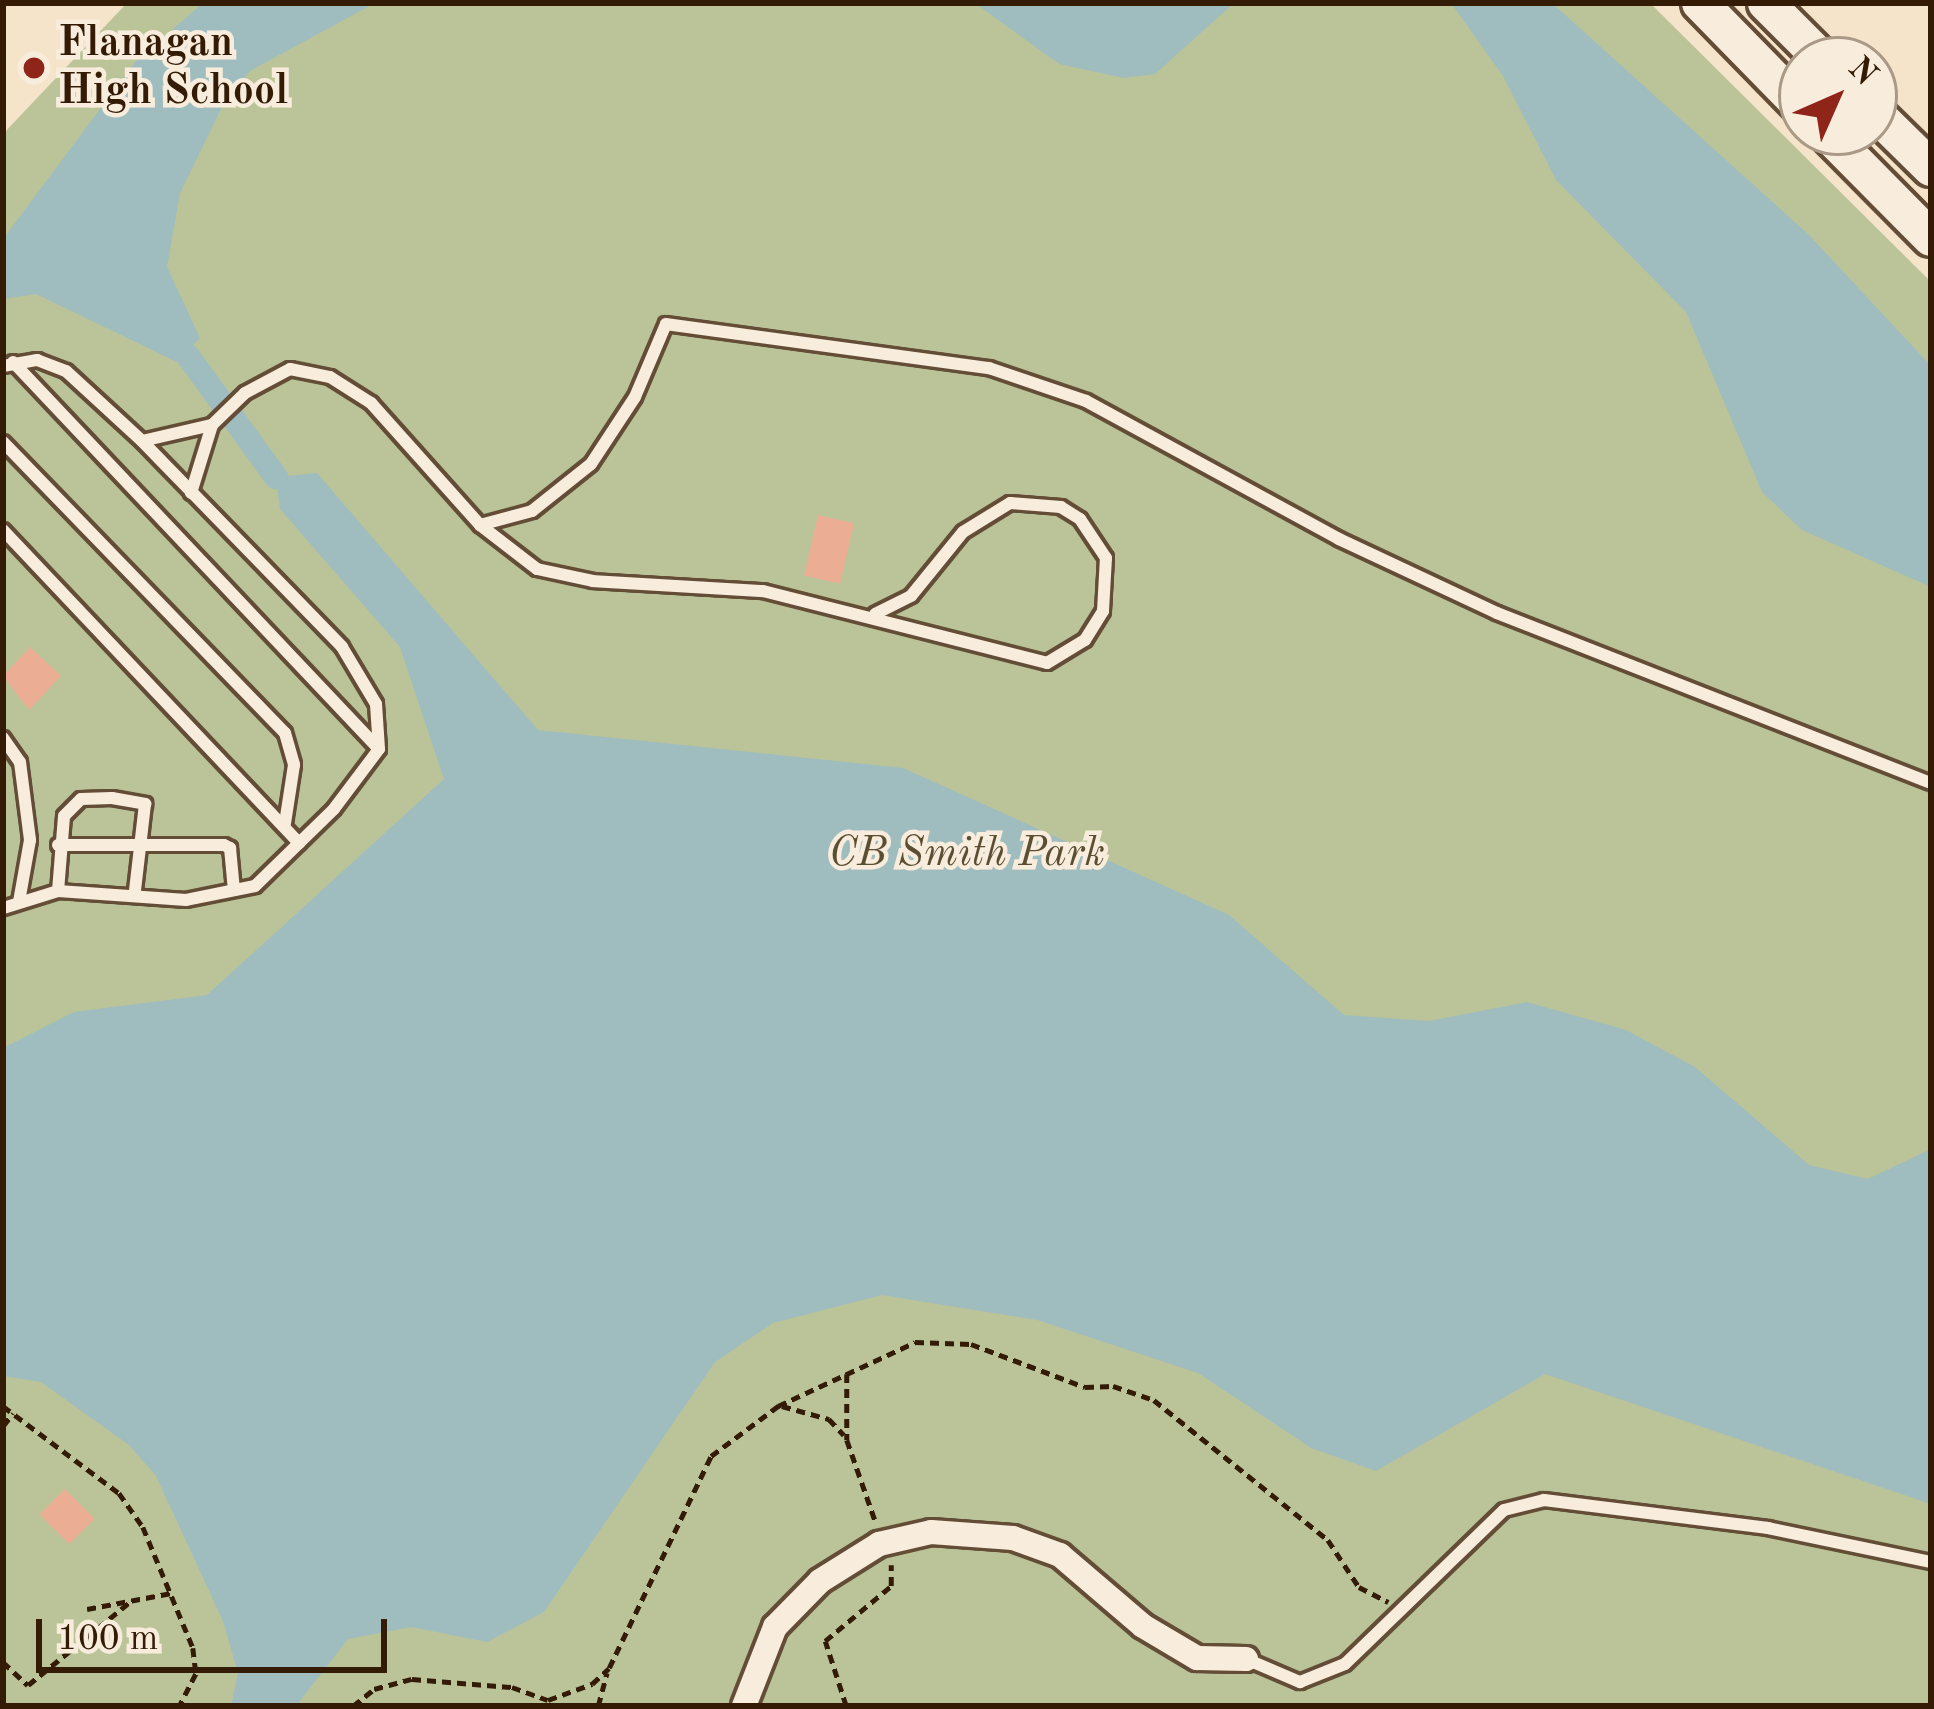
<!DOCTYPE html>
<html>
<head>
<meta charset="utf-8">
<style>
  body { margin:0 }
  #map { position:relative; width:1934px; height:1709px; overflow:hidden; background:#f5e4c9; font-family:"Old Standard TT",serif }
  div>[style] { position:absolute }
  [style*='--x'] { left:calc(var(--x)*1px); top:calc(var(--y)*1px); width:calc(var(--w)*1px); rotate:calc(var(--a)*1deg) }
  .green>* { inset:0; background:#bac498 }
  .water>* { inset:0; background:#9fbcbf }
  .canal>* { height:24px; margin:-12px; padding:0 12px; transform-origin:12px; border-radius:12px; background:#9fbcbf }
  .building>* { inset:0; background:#ebae95; transform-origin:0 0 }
  .path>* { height:4.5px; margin-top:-2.25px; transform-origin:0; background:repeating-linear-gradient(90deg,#331b06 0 9px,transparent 0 15px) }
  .roads { filter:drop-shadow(3px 0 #644d37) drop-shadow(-3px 0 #644d37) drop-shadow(0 3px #644d37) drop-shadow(0 -3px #644d37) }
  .lane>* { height:12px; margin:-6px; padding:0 6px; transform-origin:6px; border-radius:6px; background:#f8eddc }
  .street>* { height:24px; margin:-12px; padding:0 12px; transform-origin:12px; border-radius:12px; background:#f8eddc }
  .secondary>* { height:36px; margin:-18px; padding:0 18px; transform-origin:18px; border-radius:18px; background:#f8eddc }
  .dots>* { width:33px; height:33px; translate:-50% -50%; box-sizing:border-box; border:6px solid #f8eddc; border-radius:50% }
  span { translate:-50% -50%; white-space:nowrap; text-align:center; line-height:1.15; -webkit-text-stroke:9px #f8eddc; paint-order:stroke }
  .poi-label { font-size:42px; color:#331b06; font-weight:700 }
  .left { translate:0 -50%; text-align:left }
  .park-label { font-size:42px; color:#5c4e32; font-style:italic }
  .frame { position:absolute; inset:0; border:6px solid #331b06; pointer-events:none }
  .north { position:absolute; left:1778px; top:36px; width:120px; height:120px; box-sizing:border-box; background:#f8eddc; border:3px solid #a99986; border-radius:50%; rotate:45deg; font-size:33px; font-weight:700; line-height:48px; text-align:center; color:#331b06 }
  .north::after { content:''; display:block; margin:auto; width:42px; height:54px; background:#8f2418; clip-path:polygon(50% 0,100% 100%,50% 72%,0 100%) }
  .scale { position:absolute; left:36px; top:1619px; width:351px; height:54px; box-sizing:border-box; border:6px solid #331b06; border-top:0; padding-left:15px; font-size:36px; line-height:42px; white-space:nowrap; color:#331b06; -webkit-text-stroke:9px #f8eddc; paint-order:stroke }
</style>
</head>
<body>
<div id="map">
  <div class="green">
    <i style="clip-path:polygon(127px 3px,1650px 3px,1931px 282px,1931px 1706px,3px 1706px,3px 134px)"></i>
  </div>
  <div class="water">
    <i style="clip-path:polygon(203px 3px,375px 3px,250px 71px,225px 101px,180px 193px,167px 267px,200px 338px,177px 362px,36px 294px,3px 299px,3px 239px,136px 61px)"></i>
    <i style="clip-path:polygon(975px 3px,1234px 3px,1155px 74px,1124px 78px,1059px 64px)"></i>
    <i style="clip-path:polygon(1451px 3px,1552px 3px,1809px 235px,1931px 366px,1931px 587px,1802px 530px,1762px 492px,1686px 312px,1556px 180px,1503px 76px)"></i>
    <i style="clip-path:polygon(317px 473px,538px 730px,903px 768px,1229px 915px,1344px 1015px,1429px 1021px,1527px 1002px,1626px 1030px,1695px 1067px,1809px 1165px,1868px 1179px,1931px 1149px,1931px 1504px,1545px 1374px,1376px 1471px,1311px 1448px,1198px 1373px,1037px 1320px,882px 1295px,773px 1323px,715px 1362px,544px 1612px,487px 1642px,411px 1627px,348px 1639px,296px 1706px,231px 1706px,238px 1673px,223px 1621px,156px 1476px,129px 1445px,41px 1382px,3px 1376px,3px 1048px,74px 1012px,207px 995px,444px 779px,400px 647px,280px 509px,276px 477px)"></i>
  </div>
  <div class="canal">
    <i style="--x:188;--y:356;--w:150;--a:54"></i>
  </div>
  <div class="building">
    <i style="left:818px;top:515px;width:37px;height:62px;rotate:13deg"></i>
    <i style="clip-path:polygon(30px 647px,61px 676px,29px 710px,3px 676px)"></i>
    <i style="left:65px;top:1489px;width:42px;height:36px;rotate:45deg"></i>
  </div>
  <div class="path">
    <i style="--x:847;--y:1374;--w:66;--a:90"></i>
    <i style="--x:847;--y:1440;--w:85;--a:70.7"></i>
    <i style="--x:3;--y:1406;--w:145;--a:36.9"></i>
    <i style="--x:119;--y:1493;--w:42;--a:54.8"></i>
    <i style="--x:143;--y:1527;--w:131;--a:67.5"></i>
    <i style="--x:193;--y:1648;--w:26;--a:83"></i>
    <i style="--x:196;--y:1674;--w:36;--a:117"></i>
    <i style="--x:782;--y:1406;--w:49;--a:15.5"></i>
    <i style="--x:829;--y:1419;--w:22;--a:47"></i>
    <i style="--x:3;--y:1426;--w:16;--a:-52"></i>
    <i style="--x:87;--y:1609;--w:86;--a:-10.7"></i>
    <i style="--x:3;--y:1662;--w:34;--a:43"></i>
    <i style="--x:28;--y:1685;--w:133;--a:-39.2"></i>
    <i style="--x:353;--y:1706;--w:27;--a:-39"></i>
    <i style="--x:374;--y:1689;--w:39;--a:-15"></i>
    <i style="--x:412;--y:1679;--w:100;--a:4.6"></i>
    <i style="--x:512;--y:1687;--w:38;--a:20"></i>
    <i style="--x:548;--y:1700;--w:47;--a:-20"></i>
    <i style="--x:592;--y:1684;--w:23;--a:-43"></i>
    <i style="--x:609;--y:1668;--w:235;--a:-64.3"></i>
    <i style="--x:711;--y:1456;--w:84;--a:-36.7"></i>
    <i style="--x:778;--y:1406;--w:151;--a:-25"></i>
    <i style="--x:915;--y:1342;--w:56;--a:2"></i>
    <i style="--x:971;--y:1344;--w:122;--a:20.7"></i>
    <i style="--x:1085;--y:1387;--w:28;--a:-2"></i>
    <i style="--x:1113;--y:1386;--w:43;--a:18.9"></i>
    <i style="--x:1154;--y:1400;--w:223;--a:38.8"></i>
    <i style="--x:1328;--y:1540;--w:56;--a:56.6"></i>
    <i style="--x:1359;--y:1587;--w:33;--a:27"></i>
    <i style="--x:598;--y:1706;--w:34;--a:-75"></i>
    <i style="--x:846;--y:1706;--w:68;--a:-107.9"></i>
    <i style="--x:825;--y:1641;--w:86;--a:-39.8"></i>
    <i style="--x:891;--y:1586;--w:21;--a:-90"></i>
  </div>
  <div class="roads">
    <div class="lane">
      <i style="--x:13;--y:362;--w:531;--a:46.6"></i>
      <i style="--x:3;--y:366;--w:35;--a:-10"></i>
      <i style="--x:37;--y:360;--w:31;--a:21"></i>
      <i style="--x:66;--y:371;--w:103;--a:42.6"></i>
      <i style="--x:142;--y:441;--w:287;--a:45.8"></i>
      <i style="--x:342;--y:647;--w:66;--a:59.2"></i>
      <i style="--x:376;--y:704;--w:45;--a:86.2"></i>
      <i style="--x:379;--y:749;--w:75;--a:126.9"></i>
      <i style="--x:334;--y:809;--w:110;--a:135.7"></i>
      <i style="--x:255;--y:886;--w:70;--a:168.5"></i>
      <i style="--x:186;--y:900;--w:128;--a:-176"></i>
      <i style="--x:58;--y:891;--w:58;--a:162.8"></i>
      <i style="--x:142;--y:441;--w:72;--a:-12.9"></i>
      <i style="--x:3;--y:442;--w:405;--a:45.9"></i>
      <i style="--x:285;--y:733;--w:33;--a:74"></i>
      <i style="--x:294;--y:765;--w:59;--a:98.8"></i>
      <i style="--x:191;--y:493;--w:71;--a:-72.8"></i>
      <i style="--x:212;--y:425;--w:46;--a:-44.1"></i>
      <i style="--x:245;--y:393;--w:51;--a:-28.1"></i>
      <i style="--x:290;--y:369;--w:41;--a:11.3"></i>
      <i style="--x:330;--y:377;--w:49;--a:32.4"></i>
      <i style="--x:371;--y:403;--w:164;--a:48.2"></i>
      <i style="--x:480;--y:525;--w:72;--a:37.7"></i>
      <i style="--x:537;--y:569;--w:57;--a:12.1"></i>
      <i style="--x:593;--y:581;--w:170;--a:3.4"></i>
      <i style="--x:763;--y:591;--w:293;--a:14.2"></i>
      <i style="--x:1047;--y:663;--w:44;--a:-31.2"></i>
      <i style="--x:1085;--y:640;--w:34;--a:-58"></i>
      <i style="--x:1103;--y:611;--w:53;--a:-86.8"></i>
      <i style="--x:1106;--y:558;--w:47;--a:-123.7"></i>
      <i style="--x:1080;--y:519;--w:22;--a:-148"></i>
      <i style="--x:1061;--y:507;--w:51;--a:-175.5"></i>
      <i style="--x:1010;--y:503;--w:55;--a:148.3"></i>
      <i style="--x:963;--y:532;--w:82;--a:129.1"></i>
      <i style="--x:911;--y:596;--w:40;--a:153.4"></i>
      <i style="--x:480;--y:525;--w:54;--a:-15.1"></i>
      <i style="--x:532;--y:511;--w:75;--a:-38.5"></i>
      <i style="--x:591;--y:464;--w:80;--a:-56.7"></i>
      <i style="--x:635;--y:397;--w:79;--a:-67"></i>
      <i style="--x:666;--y:324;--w:326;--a:7.8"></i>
      <i style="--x:989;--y:368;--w:102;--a:18.8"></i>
      <i style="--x:1086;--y:401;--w:288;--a:28.6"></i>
      <i style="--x:1339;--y:539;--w:174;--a:25.1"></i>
      <i style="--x:1497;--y:613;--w:466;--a:21.4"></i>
      <i style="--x:3;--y:530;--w:431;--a:46.6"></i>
      <i style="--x:3;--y:738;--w:29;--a:55"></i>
      <i style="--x:20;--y:762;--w:79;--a:82.7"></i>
      <i style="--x:30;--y:840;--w:63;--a:100.1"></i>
      <i style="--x:58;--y:845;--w:166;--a:0"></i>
      <i style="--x:224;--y:845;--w:7;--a:27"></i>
      <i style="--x:230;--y:848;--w:42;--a:84.6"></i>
      <i style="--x:58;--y:891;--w:75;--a:-85.4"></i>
      <i style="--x:64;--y:816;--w:24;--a:-45"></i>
      <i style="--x:81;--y:799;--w:31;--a:-2"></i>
      <i style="--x:112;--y:798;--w:34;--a:10"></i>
      <i style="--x:145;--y:804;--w:88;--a:96.6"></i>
      <i style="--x:1246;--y:1659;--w:59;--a:23.1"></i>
      <i style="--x:1300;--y:1682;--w:48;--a:-21.8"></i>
      <i style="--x:1345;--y:1664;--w:221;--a:-44.1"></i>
      <i style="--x:1504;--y:1510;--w:41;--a:-14"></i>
      <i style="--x:1544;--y:1500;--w:226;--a:7.1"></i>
      <i style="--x:1768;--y:1528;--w:167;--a:11.8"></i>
    </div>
    <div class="street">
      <i style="--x:744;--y:1706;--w:85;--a:-68.6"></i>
      <i style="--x:775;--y:1627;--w:64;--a:-45.6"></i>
      <i style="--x:820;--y:1581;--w:70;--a:-32.1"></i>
      <i style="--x:879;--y:1544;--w:53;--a:-13"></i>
      <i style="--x:931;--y:1532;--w:82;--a:4.2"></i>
      <i style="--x:1013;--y:1538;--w:50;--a:19.9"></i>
      <i style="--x:1060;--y:1555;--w:109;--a:40.5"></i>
      <i style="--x:1143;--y:1626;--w:63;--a:30.7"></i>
      <i style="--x:1197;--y:1658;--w:49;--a:1.2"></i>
    </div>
    <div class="secondary">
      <i style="--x:1700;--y:3;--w:146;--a:45.6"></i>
      <i style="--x:1766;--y:3;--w:81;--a:45"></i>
      <i style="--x:1874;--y:112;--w:80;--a:44.5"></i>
      <i style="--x:1826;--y:132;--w:149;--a:45.3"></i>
    </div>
  </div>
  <div class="dots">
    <i style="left:34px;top:68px;background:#8f2418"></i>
  </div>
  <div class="poi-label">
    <span class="left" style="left:58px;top:68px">Flanagan<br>High School</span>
  </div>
  <div class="park-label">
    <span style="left:967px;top:854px">CB Smith Park</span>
  </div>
  <div class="frame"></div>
  <div class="north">N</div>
  <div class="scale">100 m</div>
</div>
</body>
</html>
